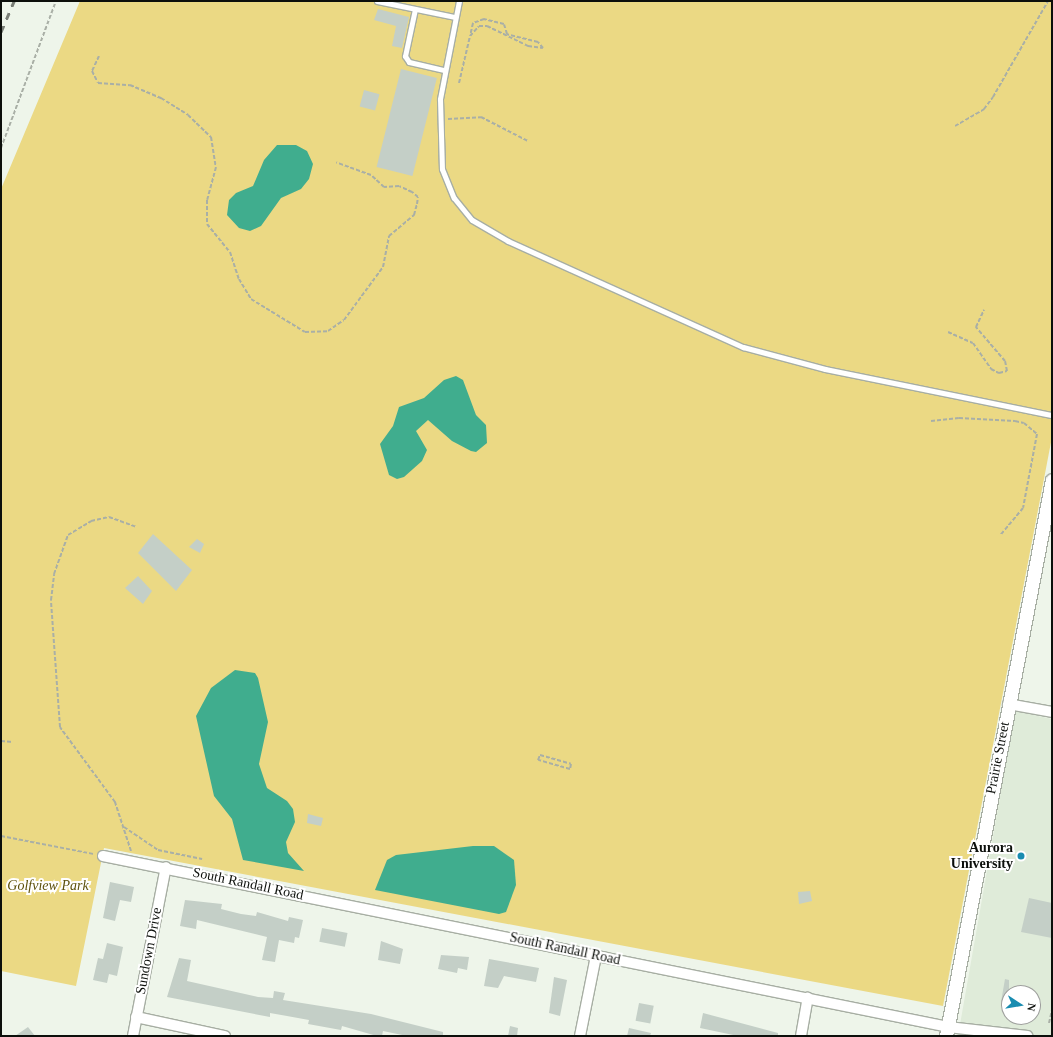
<!DOCTYPE html>
<html>
<head>
<meta charset="utf-8">
<style>
  body { margin:0 }
  #map { position:relative; width:1053px; height:1037px; overflow:hidden; background:#eef5ea; font-family:"Times New Roman",serif }
  div>[style] { position:absolute }
  [style*='--x'] { left:calc(var(--x)*1px); top:calc(var(--y)*1px); width:calc(var(--w)*1px); rotate:calc(var(--a)*1deg) }
  .built>* { inset:0; background:#dfebd9 }
  .green>* { inset:0; background:#ebd984 }
  .water>* { inset:0; background:#40ad8e }
  .building>* { inset:0; background:#c4cfc7; transform-origin:0 0 }
  .path>* { height:2px; margin-top:-1px; transform-origin:0; background:repeating-linear-gradient(90deg,#a9afa6 0 4px,transparent 0 6px) }
  .roads { filter:drop-shadow(1px 0 #a7aea3) drop-shadow(-1px 0 #a7aea3) drop-shadow(0 1px #a7aea3) drop-shadow(0 -1px #a7aea3) }
  .service>* { height:5px; margin:-2.5px; padding:0 2.5px; transform-origin:2.5px; border-radius:2.5px; background:#fff }
  .minor>* { height:10px; margin:-5px; padding:0 5px; transform-origin:5px; border-radius:5px; background:#fff }
  .tertiary>* { height:13px; margin:-6.5px; padding:0 6.5px; transform-origin:6.5px; border-radius:6.5px; background:#fff }
  .rail>* { height:3px; margin-top:-1.5px; transform-origin:0; background:repeating-linear-gradient(90deg,#797e76 0 7px,transparent 0 14px) }
  .dots>* { width:11px; height:11px; translate:-50% -50%; box-sizing:border-box; border:2px solid #fff; border-radius:50% }
  span { translate:-50% -50%; white-space:nowrap; text-align:center; line-height:1.15; -webkit-text-stroke:4px #fff; paint-order:stroke }
  .street-label { font-size:14px; color:#0c0f0b }
  .poi-label { font-size:14px; color:#0c0f0b; font-weight:700 }
  .right { translate:-100% -50%; text-align:right }
  .park-label { font-size:14px; color:#5d500b; font-style:italic }
  .frame { position:absolute; inset:0; border:2px solid #0c0f0b; pointer-events:none }
  .north { position:absolute; left:1001px; top:985px; width:40px; height:40px; box-sizing:border-box; background:#fff; border:1px solid #9e9f9d; border-radius:50%; rotate:102deg; font-size:11px; font-weight:700; line-height:16px; text-align:center; color:#0c0f0b }
  .north::after { content:''; display:block; margin:auto; width:14px; height:18px; background:#198cb0; clip-path:polygon(50% 0,100% 100%,50% 72%,0 100%) }
</style>
</head>
<body>
<div id="map">
  <div class="built">
    <i style="clip-path:polygon(evenodd,1015px 711px,1052px 719px,1052px 1036px,958px 1036px,1015px 711px,1009px 993px,1033px 993px,1033px 1017px,1009px 1017px,1009px 993px)"></i>
  </div>
  <div class="green">
    <i style="clip-path:polygon(80px 1px,1052px 1px,1052px 437px,943px 1006px,104px 848px,76px 986px,1px 971px,1px 189px)"></i>
  </div>
  <div class="water">
    <i style="clip-path:polygon(277px 145px,296px 145px,307px 151px,313px 164px,309px 179px,301px 189px,281px 198px,261px 226px,250px 231px,239px 228px,227px 215px,229px 200px,236px 193px,253px 186px,264px 160px)"></i>
    <i style="clip-path:polygon(456px 376px,463px 380px,476px 415px,486px 425px,487px 443px,476px 452px,471px 451px,452px 441px,428px 420px,416px 431px,427px 450px,422px 461px,404px 477px,397px 479px,389px 475px,380px 444px,393px 426px,399px 407px,424px 398px,444px 380px)"></i>
    <i style="clip-path:polygon(235px 670px,255px 673px,258px 678px,268px 722px,259px 764px,267px 788px,287px 801px,293px 809px,295px 822px,286px 842px,288px 853px,304px 871px,243px 860px,232px 819px,214px 796px,196px 716px,211px 688px)"></i>
    <i style="clip-path:polygon(473px 846px,494px 846px,514px 860px,516px 885px,506px 912px,499px 914px,375px 890px,387px 860px,396px 855px)"></i>
  </div>
  <div class="building">
    <i style="clip-path:polygon(378px 9px,409px 17px,402px 48px,392px 46px,396px 26px,374px 20px)"></i>
    <i style="left:401px;top:69px;width:37px;height:101px;rotate:14deg"></i>
    <i style="left:364px;top:90px;width:16px;height:17px;rotate:15deg"></i>
    <i style="clip-path:polygon(153px 534px,192px 570px,176px 591px,138px 553px)"></i>
    <i style="clip-path:polygon(197px 539px,204px 544px,200px 553px,189px 547px)"></i>
    <i style="clip-path:polygon(138px 576px,152px 591px,143px 604px,125px 588px)"></i>
    <i style="clip-path:polygon(308px 814px,323px 818px,321px 826px,307px 823px)"></i>
    <i style="clip-path:polygon(110px 882px,134px 887px,131px 902px,120px 900px,115px 921px,103px 918px)"></i>
    <i style="clip-path:polygon(810px 891px,812px 901px,799px 904px,798px 892px)"></i>
    <i style="clip-path:polygon(1029px 898px,1052px 903px,1052px 938px,1021px 932px)"></i>
    <i style="clip-path:polygon(185px 900px,222px 904px,221px 909px,241px 914px,256px 916px,257px 912px,288px 921px,289px 917px,303px 920px,299px 938px,295px 937px,294px 943px,279px 940px,275px 962px,262px 960px,267px 937px,197px 920px,196px 929px,180px 926px)"></i>
    <i style="left:322px;top:928px;width:26px;height:14px;rotate:11deg"></i>
    <i style="clip-path:polygon(381px 941px,403px 949px,400px 964px,378px 960px)"></i>
    <i style="clip-path:polygon(107px 943px,123px 947px,117px 976px,109px 974px,107px 983px,93px 980px,98px 958px,103px 959px)"></i>
    <i style="clip-path:polygon(441px 955px,469px 957px,467px 970px,458px 968px,457px 973px,438px 969px)"></i>
    <i style="clip-path:polygon(179px 958px,191px 960px,187px 981px,258px 997px,273px 998px,274px 991px,285px 993px,283px 1000px,371px 1014px,443px 1032px,443px 1036px,407px 1036px,383px 1031px,382px 1036px,377px 1036px,342px 1026px,341px 1030px,308px 1024px,309px 1020px,287px 1016px,270px 1013px,270px 1017px,167px 997px)"></i>
    <i style="clip-path:polygon(489px 959px,539px 968px,536px 982px,504px 976px,498px 988px,484px 986px)"></i>
    <i style="clip-path:polygon(554px 977px,567px 980px,560px 1016px,549px 1013px)"></i>
    <i style="clip-path:polygon(1005px 979px,1009px 980px,1009px 1004px,1001px 1002px)"></i>
    <i style="left:639px;top:1003px;width:15px;height:18px;rotate:11deg"></i>
    <i style="clip-path:polygon(703px 1013px,778px 1033px,778px 1036px,738px 1036px,700px 1028px)"></i>
    <i style="clip-path:polygon(510px 1026px,518px 1028px,517px 1036px,508px 1036px)"></i>
    <i style="clip-path:polygon(28px 1027px,35px 1036px,15px 1036px)"></i>
    <i style="clip-path:polygon(629px 1028px,651px 1033px,650px 1036px,627px 1036px)"></i>
  </div>
  <div class="path">
    <i style="--x:99;--y:56;--w:17;--a:115"></i>
    <i style="--x:92;--y:71;--w:13;--a:63"></i>
    <i style="--x:98;--y:83;--w:32;--a:4"></i>
    <i style="--x:130;--y:85;--w:34;--a:23"></i>
    <i style="--x:161;--y:98;--w:32;--a:32"></i>
    <i style="--x:188;--y:115;--w:32;--a:44"></i>
    <i style="--x:211;--y:137;--w:30;--a:81"></i>
    <i style="--x:216;--y:167;--w:34;--a:105"></i>
    <i style="--x:207;--y:200;--w:24;--a:90"></i>
    <i style="--x:207;--y:224;--w:36;--a:51"></i>
    <i style="--x:230;--y:252;--w:28;--a:72"></i>
    <i style="--x:239;--y:279;--w:23;--a:59"></i>
    <i style="--x:251;--y:299;--w:63;--a:31.4"></i>
    <i style="--x:305;--y:332;--w:23;--a:-2"></i>
    <i style="--x:328;--y:331;--w:19;--a:-35"></i>
    <i style="--x:344;--y:320;--w:66;--a:-53.7"></i>
    <i style="--x:383;--y:267;--w:32;--a:-79"></i>
    <i style="--x:389;--y:236;--w:33;--a:-40"></i>
    <i style="--x:414;--y:215;--w:11;--a:-75"></i>
    <i style="--x:417;--y:204;--w:7;--a:-82"></i>
    <i style="--x:418;--y:197;--w:8;--a:-140"></i>
    <i style="--x:412;--y:192;--w:14;--a:-155"></i>
    <i style="--x:399;--y:186;--w:15;--a:176"></i>
    <i style="--x:384;--y:187;--w:18;--a:-137"></i>
    <i style="--x:371;--y:175;--w:37;--a:-160"></i>
    <i style="--x:459;--y:83;--w:48;--a:-76.8"></i>
    <i style="--x:470;--y:36;--w:13;--a:-48"></i>
    <i style="--x:479;--y:26;--w:8;--a:0"></i>
    <i style="--x:487;--y:26;--w:46;--a:26"></i>
    <i style="--x:528;--y:46;--w:15;--a:8"></i>
    <i style="--x:543;--y:48;--w:8;--a:-130"></i>
    <i style="--x:538;--y:42;--w:32;--a:-166"></i>
    <i style="--x:507;--y:34;--w:10;--a:-107"></i>
    <i style="--x:504;--y:24;--w:21;--a:-166"></i>
    <i style="--x:484;--y:19;--w:12;--a:160"></i>
    <i style="--x:473;--y:23;--w:13;--a:103"></i>
    <i style="--x:448;--y:119;--w:33;--a:-3"></i>
    <i style="--x:481;--y:117;--w:53;--a:27.1"></i>
    <i style="--x:955;--y:126;--w:34;--a:-30"></i>
    <i style="--x:984;--y:109;--w:15;--a:-53"></i>
    <i style="--x:993;--y:97;--w:111;--a:-60.2"></i>
    <i style="--x:1;--y:148;--w:157;--a:-69.5"></i>
    <i style="--x:948;--y:332;--w:27;--a:24"></i>
    <i style="--x:973;--y:343;--w:32;--a:55"></i>
    <i style="--x:991;--y:369;--w:9;--a:27"></i>
    <i style="--x:999;--y:373;--w:8;--a:-14"></i>
    <i style="--x:1007;--y:371;--w:10;--a:-101"></i>
    <i style="--x:1005;--y:361;--w:45;--a:-130.5"></i>
    <i style="--x:976;--y:327;--w:19;--a:-65"></i>
    <i style="--x:931;--y:421;--w:28;--a:-6"></i>
    <i style="--x:959;--y:418;--w:56;--a:3.1"></i>
    <i style="--x:1015;--y:421;--w:9;--a:13"></i>
    <i style="--x:1024;--y:423;--w:17;--a:40"></i>
    <i style="--x:1037;--y:434;--w:75;--a:100.7"></i>
    <i style="--x:1023;--y:508;--w:35;--a:130"></i>
    <i style="--x:1;--y:741;--w:12;--a:5"></i>
    <i style="--x:540;--y:755;--w:32;--a:16"></i>
    <i style="--x:571;--y:764;--w:5;--a:101"></i>
    <i style="--x:570;--y:769;--w:33;--a:-164"></i>
    <i style="--x:538;--y:760;--w:5;--a:-68"></i>
    <i style="--x:124;--y:827;--w:41;--a:34.1"></i>
    <i style="--x:158;--y:850;--w:45;--a:11.6"></i>
    <i style="--x:1;--y:836;--w:95;--a:11"></i>
    <i style="--x:131;--y:851;--w:52;--a:-108.1"></i>
    <i style="--x:115;--y:802;--w:93;--a:-126.3"></i>
    <i style="--x:60;--y:727;--w:127;--a:-94.1"></i>
    <i style="--x:51;--y:600;--w:26;--a:-83"></i>
    <i style="--x:54;--y:574;--w:41;--a:-70.3"></i>
    <i style="--x:68;--y:535;--w:27;--a:-31"></i>
    <i style="--x:91;--y:521;--w:18;--a:-13"></i>
    <i style="--x:109;--y:517;--w:29;--a:20"></i>
    <i style="--x:1049;--y:1023;--w:13;--a:-77"></i>
  </div>
  <div class="roads">
    <div class="service">
      <i style="--x:377;--y:1;--w:80;--a:11.6"></i>
      <i style="--x:459;--y:1;--w:100;--a:101"></i>
      <i style="--x:440;--y:99;--w:70;--a:88.4"></i>
      <i style="--x:442;--y:169;--w:31;--a:68"></i>
      <i style="--x:454;--y:198;--w:28;--a:51"></i>
      <i style="--x:472;--y:220;--w:42;--a:30.3"></i>
      <i style="--x:508;--y:241;--w:258;--a:24.3"></i>
      <i style="--x:743;--y:347;--w:85;--a:15"></i>
      <i style="--x:825;--y:369;--w:232;--a:11.5"></i>
      <i style="--x:415;--y:9;--w:48;--a:102"></i>
      <i style="--x:405;--y:56;--w:7;--a:56"></i>
      <i style="--x:409;--y:62;--w:35;--a:13"></i>
    </div>
    <div class="minor">
      <i style="--x:1008;--y:704;--w:45;--a:10.3"></i>
      <i style="--x:103;--y:856;--w:862;--a:11.44"></i>
      <i style="--x:948;--y:1027;--w:80;--a:6.5"></i>
      <i style="--x:136;--y:1017;--w:91;--a:12.1"></i>
      <i style="--x:133;--y:1036;--w:172;--a:-79"></i>
      <i style="--x:580;--y:1036;--w:82;--a:-78.7"></i>
      <i style="--x:801;--y:1036;--w:39;--a:-80"></i>
    </div>
    <div class="tertiary">
      <i style="--x:946;--y:1036;--w:566;--a:-79.21"></i>
    </div>
  </div>
  <div class="rail">
    <i style="--x:1;--y:32;--w:34;--a:-67"></i>
  </div>
  <div class="dots">
    <i style="left:1021px;top:856px;background:#198cb0"></i>
  </div>
  <div class="street-label">
    <span style="left:998px;top:758px;rotate:-79deg">Prairie Street</span>
    <span style="left:248px;top:884px;rotate:12deg">South Randall Road</span>
    <span style="left:565px;top:949px;rotate:12deg">South Randall Road</span>
    <span style="left:149px;top:951px;rotate:-79deg">Sundown Drive</span>
  </div>
  <div class="poi-label">
    <span class="right" style="left:1013px;top:856px">Aurora<br>University</span>
  </div>
  <div class="park-label">
    <span style="left:48px;top:886px">Golfview Park</span>
  </div>
  <div class="frame"></div>
  <div class="north">N</div>
</div>
</body>
</html>
